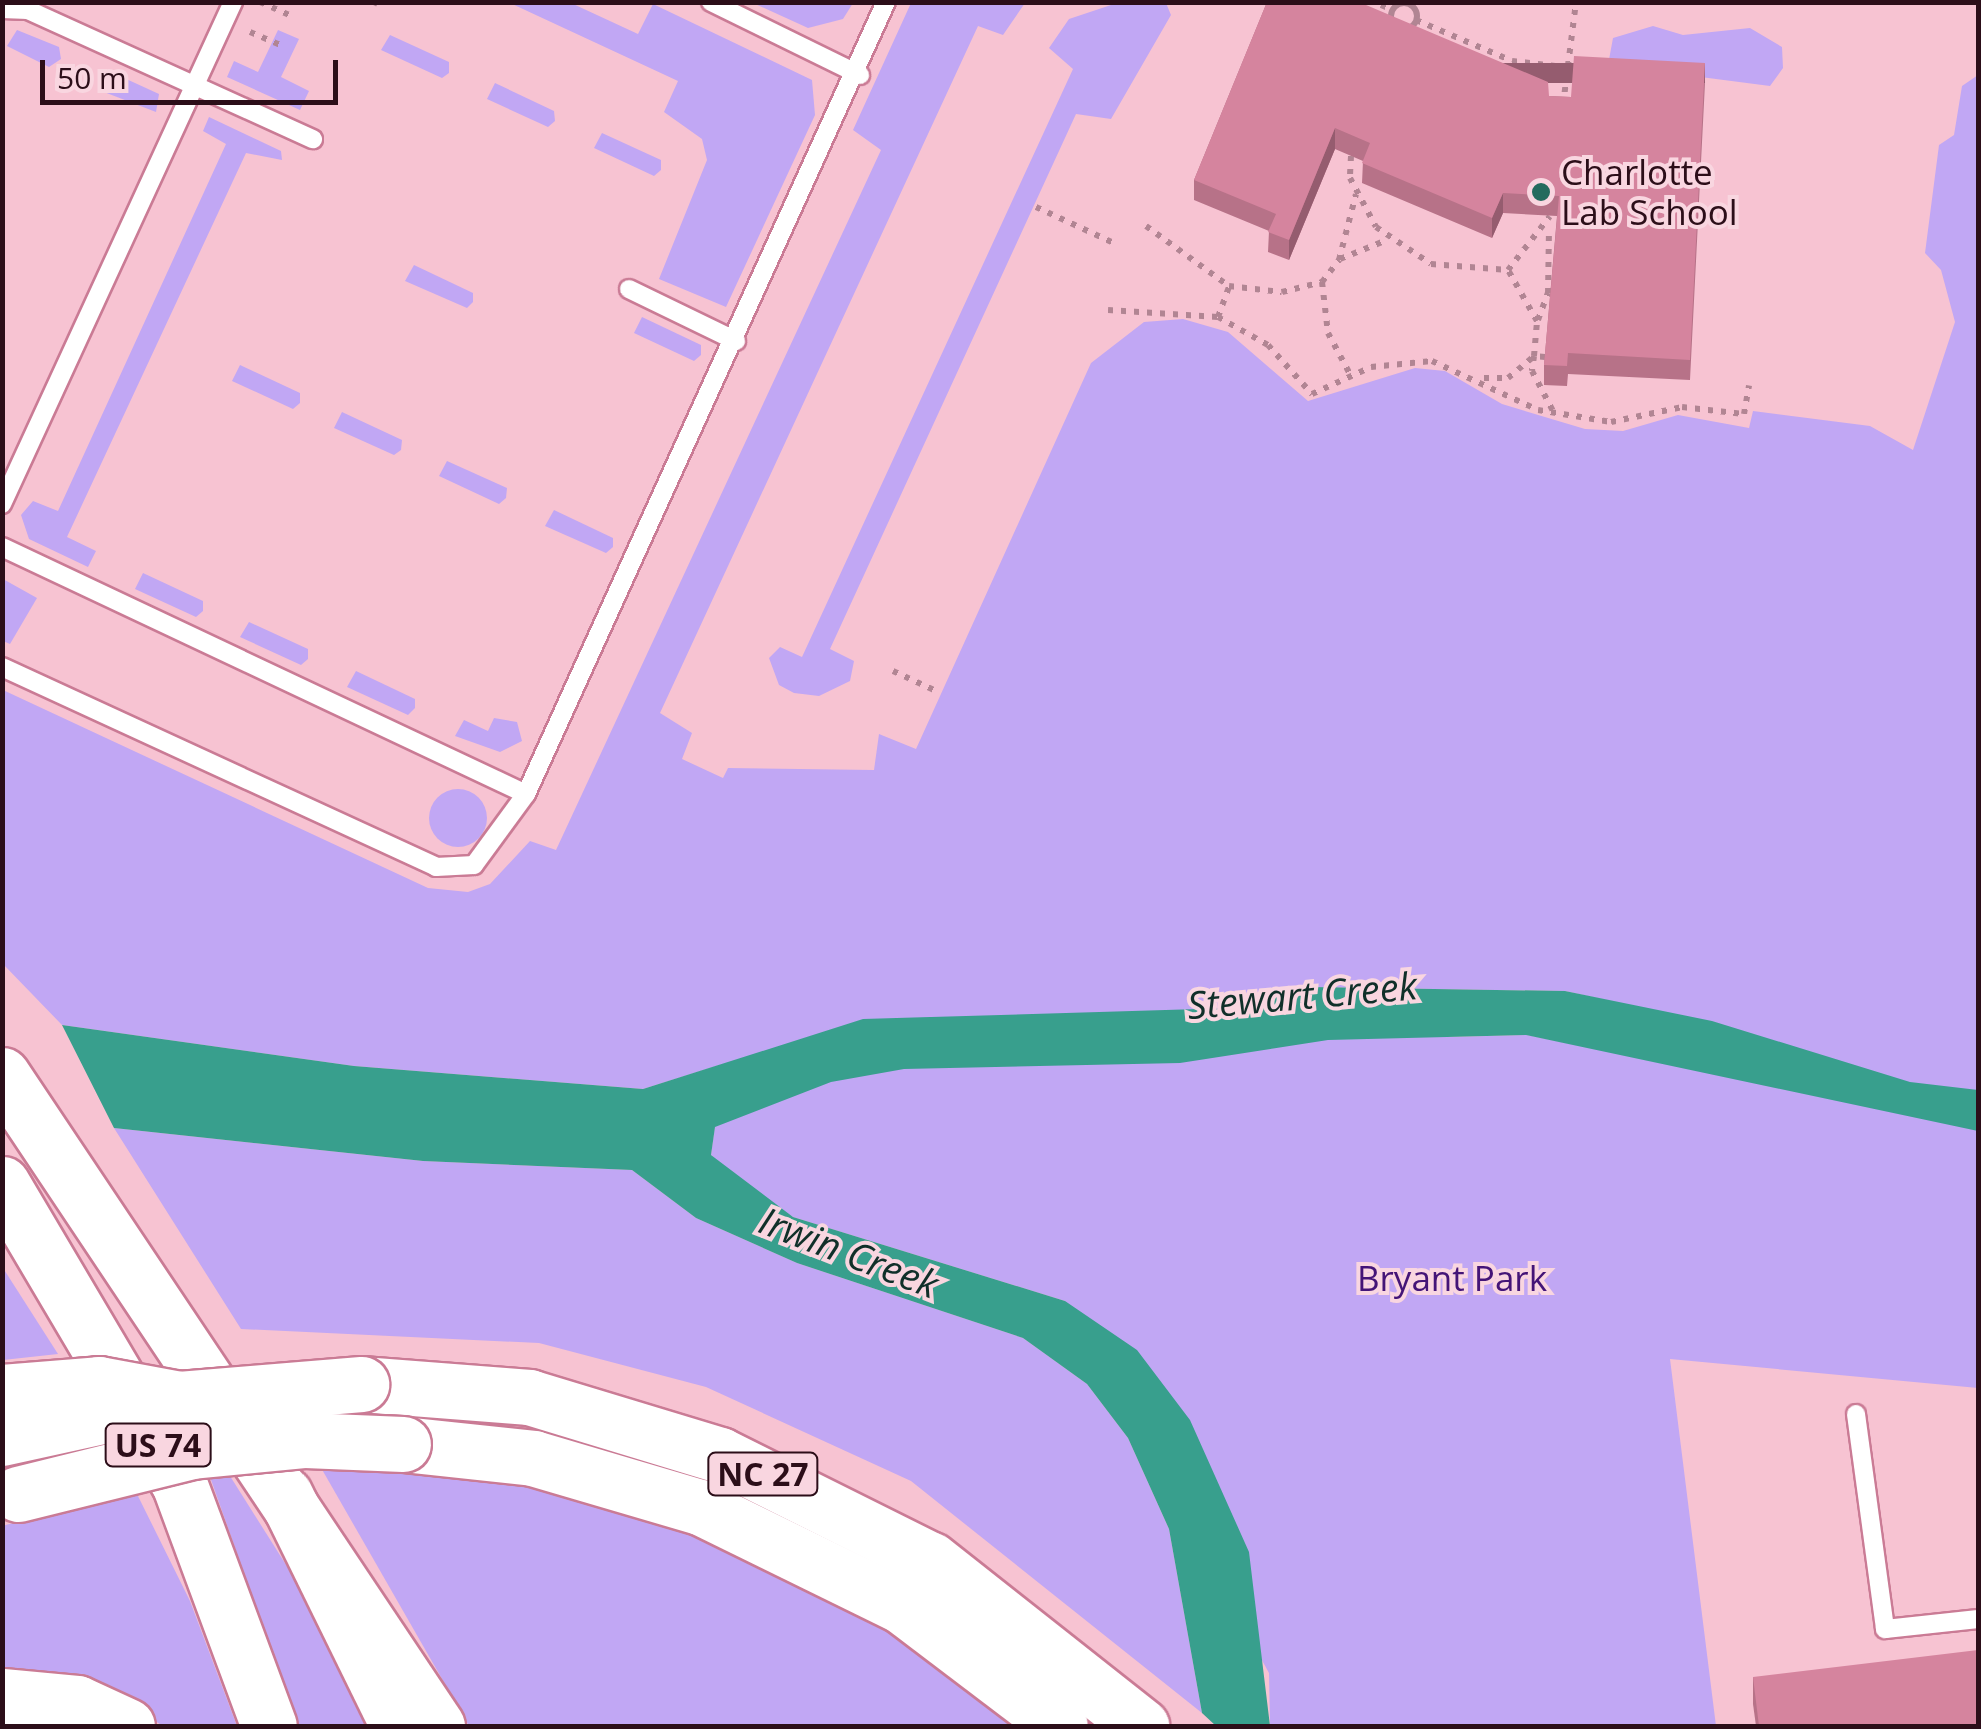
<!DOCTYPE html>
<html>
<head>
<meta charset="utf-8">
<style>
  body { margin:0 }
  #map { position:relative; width:1981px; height:1729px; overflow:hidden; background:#f7c3d2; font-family:"Open Sans",sans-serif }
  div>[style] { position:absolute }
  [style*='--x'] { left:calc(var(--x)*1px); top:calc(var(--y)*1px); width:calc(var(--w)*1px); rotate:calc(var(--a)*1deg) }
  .green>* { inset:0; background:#c1a7f4 }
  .round { border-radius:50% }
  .water>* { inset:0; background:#389f8d }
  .path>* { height:6px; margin-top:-3px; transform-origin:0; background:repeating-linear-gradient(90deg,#b18593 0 5px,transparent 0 13px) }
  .path>.ring { margin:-3px; padding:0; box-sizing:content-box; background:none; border:6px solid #b18593; border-radius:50% }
  .roads { filter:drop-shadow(2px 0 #ca7b95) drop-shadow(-2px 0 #ca7b95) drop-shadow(0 2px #ca7b95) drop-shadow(0 -2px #ca7b95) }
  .service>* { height:18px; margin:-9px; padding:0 9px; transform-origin:9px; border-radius:9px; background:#fff }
  .primary>* { height:55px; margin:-27.5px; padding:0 27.5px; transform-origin:27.5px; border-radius:27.5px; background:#fff }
  .motorway>* { height:55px; margin:-27.5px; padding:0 27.5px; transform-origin:27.5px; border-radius:27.5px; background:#fff }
  .bridges { filter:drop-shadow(2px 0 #ca7b95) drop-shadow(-2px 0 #ca7b95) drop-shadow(0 2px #ca7b95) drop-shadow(0 -2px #ca7b95) }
  .primary-bridge>* { height:55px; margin:-27.5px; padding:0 27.5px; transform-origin:27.5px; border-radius:27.5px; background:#fff }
  .motorway-bridge>* { height:55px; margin:-27.5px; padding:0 27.5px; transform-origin:27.5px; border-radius:27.5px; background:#fff }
  .wall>* { inset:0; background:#b77288 }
  .shaded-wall>* { inset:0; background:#955c6f; transform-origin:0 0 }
  .building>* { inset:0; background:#d5849e }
  .dots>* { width:28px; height:28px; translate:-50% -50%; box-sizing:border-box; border:5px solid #f9d6e0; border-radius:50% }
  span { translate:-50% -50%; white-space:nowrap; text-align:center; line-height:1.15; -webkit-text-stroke:8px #f9d6e0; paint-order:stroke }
  .shield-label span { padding:2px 8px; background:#f9d6e0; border:2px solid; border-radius:8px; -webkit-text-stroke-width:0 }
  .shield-label { font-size:32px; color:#2c0e19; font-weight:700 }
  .poi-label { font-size:35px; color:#2c0e19 }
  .left { translate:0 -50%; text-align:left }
  .park-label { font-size:35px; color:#441477 }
  .water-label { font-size:38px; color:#102f29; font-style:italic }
  .frame { position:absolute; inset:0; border:5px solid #2c0e19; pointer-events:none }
  .scale { position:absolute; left:40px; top:60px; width:298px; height:45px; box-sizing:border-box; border:5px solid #2c0e19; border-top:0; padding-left:12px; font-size:30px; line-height:35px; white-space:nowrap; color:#2c0e19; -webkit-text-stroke:8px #f9d6e0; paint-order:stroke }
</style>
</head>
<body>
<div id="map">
  <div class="green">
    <i style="clip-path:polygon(510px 3px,571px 3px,638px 34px,653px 4px,812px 80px,815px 115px,726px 307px,659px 279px,707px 160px,702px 139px,664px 112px,678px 81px)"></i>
    <i style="clip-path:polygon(753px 3px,853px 3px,843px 19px,808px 28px)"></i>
    <i style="clip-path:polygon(evenodd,911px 3px,1025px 3px,1003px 35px,978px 26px,660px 713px,692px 733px,682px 759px,723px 778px,728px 768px,874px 770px,879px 734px,916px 749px,1091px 363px,1144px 322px,1183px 319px,1228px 332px,1308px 401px,1415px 368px,1445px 371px,1502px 404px,1585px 429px,1623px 431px,1678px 415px,1749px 428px,1753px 411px,1870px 426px,1913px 450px,1955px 322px,1941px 270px,1925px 253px,1939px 145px,1954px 135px,1962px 86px,1978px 75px,1978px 1388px,1670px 1359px,1716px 1726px,1270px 1726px,1269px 1673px,1065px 1301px,793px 1217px,747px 1189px,711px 1155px,723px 1064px,643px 1089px,354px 1066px,62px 1025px,3px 964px,3px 690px,428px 888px,468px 892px,490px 884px,530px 841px,556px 850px,881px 150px,853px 130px,911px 3px,1312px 987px,1565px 991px,1725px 1026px,1710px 1072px,1527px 1035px,1450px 1037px,1276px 997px,1312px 987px)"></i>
    <i style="clip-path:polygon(1117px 3px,1166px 3px,1171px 15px,1111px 119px,1076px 114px,830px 649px,854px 661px,850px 681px,819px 696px,794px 693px,779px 685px,769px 658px,780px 647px,802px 657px,1073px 69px,1049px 48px,1069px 19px)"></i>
    <i style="clip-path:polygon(1653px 26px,1683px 35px,1750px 28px,1782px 47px,1783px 68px,1770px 86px,1608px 65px,1613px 38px)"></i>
    <i style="clip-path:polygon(17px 30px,59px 47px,61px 59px,49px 67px,7px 46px)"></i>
    <i style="clip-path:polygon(278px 30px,299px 39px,281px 77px,309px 91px,300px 110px,227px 77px,234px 61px,258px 72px)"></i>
    <i style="clip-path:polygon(390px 35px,449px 62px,449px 73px,442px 78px,381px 50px)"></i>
    <i style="clip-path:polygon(111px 72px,159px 94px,156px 112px,104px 92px,101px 78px)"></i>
    <i style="clip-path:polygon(495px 83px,554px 111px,555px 121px,548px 127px,487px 99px)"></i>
    <i style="clip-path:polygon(209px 117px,281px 151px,282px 160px,246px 153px,67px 537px,96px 551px,88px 567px,29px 539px,21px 515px,33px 501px,58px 511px,226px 144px,203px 131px)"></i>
    <i style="clip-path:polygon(602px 133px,661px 160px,661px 170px,654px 176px,594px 148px)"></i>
    <i style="clip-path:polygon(414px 265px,473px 293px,473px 302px,467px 308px,405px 281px)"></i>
    <i style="clip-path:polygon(642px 317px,701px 345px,701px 355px,694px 361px,634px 333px)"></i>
    <i style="clip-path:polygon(240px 365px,300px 393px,300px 403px,293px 409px,232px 381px)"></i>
    <i style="clip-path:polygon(342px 412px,402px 440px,401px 450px,394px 455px,334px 428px)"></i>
    <i style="clip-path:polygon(447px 461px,507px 488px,506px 498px,499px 504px,439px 476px)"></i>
    <i style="clip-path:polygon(554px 510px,613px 538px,613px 547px,606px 553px,545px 526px)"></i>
    <i style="clip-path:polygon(143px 573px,203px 601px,203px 611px,196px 617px,135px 589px)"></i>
    <i style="clip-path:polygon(3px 579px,37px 598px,10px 644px,3px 641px)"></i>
    <i style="clip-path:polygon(249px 622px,308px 649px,308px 659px,301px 665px,240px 637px)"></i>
    <i style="clip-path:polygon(356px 671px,415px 699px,415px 708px,408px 715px,347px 687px)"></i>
    <i style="clip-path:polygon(494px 718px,517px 722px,522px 741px,500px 752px,455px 736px,464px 720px,488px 731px)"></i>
    <i class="round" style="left:429px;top:789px;width:58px;height:58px"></i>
    <i style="clip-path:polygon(114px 1128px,423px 1161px,632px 1170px,696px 1218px,797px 1263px,1023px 1338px,1087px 1384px,1128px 1438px,1169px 1529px,1202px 1713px,911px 1481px,706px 1387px,539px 1343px,241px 1329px)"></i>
    <i style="clip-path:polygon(3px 1268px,58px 1354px,3px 1360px)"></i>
    <i style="clip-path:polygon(320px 1466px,530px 1480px,732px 1545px,860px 1611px,1014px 1726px,469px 1726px)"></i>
    <i style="clip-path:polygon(230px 1476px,336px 1644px,376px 1726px,298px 1726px,210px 1477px)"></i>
    <i style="clip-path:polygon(135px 1490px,190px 1601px,237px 1726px,163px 1726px,125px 1702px,3px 1670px,2px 1526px)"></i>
  </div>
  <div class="water">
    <i style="clip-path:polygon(1312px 987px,1565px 991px,1712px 1021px,1910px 1082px,1978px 1090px,1978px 1131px,1526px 1035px,1328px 1040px,1180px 1063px,904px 1069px,831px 1082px,715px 1127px,711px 1155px,793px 1217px,1065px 1301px,1137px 1350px,1190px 1420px,1249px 1552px,1270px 1726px,1216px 1726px,1202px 1713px,1169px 1529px,1128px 1438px,1087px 1384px,1023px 1338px,797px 1263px,696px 1218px,632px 1170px,423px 1161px,114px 1128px,62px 1025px,354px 1066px,643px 1089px,863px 1019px,1232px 1008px)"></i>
  </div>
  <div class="path">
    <i style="--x:260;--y:2;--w:37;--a:24"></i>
    <i style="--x:374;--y:2;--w:4;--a:27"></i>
    <i class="ring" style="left:1391px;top:3px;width:20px;height:20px"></i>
    <i style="--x:1381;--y:5;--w:13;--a:23"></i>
    <i style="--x:1416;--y:20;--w:104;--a:23.1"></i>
    <i style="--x:1512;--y:61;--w:52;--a:6.6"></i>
    <i style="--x:250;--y:32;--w:33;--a:23"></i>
    <i style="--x:1563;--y:105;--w:104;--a:-82.8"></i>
    <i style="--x:1351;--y:156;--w:22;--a:93"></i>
    <i style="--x:1350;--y:178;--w:55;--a:62"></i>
    <i style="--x:1376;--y:227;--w:66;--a:33.9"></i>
    <i style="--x:1431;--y:264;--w:77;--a:4.5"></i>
    <i style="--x:1508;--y:270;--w:68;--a:-52.1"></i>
    <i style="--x:1036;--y:207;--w:88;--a:24.8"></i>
    <i style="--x:1146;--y:226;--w:102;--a:35.9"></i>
    <i style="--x:1229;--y:286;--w:53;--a:6.5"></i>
    <i style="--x:1282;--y:292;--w:41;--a:-14"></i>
    <i style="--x:1322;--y:282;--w:28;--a:-52"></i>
    <i style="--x:1339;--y:260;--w:68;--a:-75.6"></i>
    <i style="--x:1340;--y:259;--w:51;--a:-22"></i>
    <i style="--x:1322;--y:282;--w:51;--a:83.3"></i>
    <i style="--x:1328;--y:333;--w:49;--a:61.9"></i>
    <i style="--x:1108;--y:310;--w:110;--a:3.6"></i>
    <i style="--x:1218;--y:317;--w:57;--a:29.2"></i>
    <i style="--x:1268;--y:345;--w:66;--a:48.1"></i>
    <i style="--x:1312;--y:394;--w:65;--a:-24.6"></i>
    <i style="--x:1371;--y:367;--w:61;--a:-5.6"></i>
    <i style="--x:1432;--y:361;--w:117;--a:24.8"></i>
    <i style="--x:1538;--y:410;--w:74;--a:9.3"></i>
    <i style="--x:1611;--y:422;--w:73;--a:-11.9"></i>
    <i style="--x:1682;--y:407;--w:62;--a:6.4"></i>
    <i style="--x:1744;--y:414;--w:29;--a:-80"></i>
    <i style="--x:1218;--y:317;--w:33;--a:-70"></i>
    <i style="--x:1538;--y:320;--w:29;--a:-70"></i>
    <i style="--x:1548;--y:293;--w:64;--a:-89.1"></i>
    <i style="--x:1545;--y:357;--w:11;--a:-175"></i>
    <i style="--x:1534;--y:356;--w:15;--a:98"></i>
    <i style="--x:1532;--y:371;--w:45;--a:62.3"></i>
    <i style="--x:1484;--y:378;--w:24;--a:0"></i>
    <i style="--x:1508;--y:378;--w:34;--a:-40"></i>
    <i style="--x:1534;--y:356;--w:35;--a:-85"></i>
    <i style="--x:1537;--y:321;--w:59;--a:-119.6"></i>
    <i style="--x:893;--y:671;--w:47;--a:24.9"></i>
  </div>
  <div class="roads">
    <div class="service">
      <i style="--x:711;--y:2;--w:166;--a:26.1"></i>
      <i style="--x:2;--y:9;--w:26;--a:2"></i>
      <i style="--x:28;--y:10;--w:313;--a:24.4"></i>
      <i style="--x:629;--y:289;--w:119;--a:25.9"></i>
      <i style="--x:2;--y:504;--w:553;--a:-65.29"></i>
      <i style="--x:2;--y:547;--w:579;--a:25.24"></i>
      <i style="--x:526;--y:794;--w:870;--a:-65.56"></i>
      <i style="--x:2;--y:667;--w:478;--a:24.7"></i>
      <i style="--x:436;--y:867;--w:38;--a:-3"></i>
      <i style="--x:474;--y:865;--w:88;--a:-53.8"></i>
      <i style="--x:1856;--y:1414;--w:217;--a:82.3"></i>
      <i style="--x:1885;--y:1629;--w:94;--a:-6.1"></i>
    </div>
    <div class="primary">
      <i style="--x:2;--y:1075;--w:783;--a:56.25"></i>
      <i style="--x:2;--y:1184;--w:347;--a:59.4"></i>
      <i style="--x:179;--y:1483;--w:259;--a:69.7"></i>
      <i style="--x:361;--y:1384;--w:169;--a:4.4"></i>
      <i style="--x:529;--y:1397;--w:200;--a:16.9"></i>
      <i style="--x:720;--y:1455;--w:236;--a:26.5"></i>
      <i style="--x:931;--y:1560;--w:268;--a:38.3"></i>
      <i style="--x:403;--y:1444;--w:131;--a:6.1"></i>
      <i style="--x:533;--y:1458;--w:174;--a:16.4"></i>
      <i style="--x:700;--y:1507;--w:225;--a:26.1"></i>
      <i style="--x:902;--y:1606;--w:198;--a:37.2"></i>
    </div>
    <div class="motorway">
      <i style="--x:285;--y:1495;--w:257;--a:63.9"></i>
      <i style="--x:2;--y:1696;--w:75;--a:5.3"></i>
      <i style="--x:77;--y:1703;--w:55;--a:24.7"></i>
    </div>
  </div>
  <div class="bridges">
    <div class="primary-bridge">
      <i style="--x:2;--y:1438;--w:181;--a:-12.4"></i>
      <i style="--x:179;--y:1399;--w:183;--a:-4.7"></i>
      <i style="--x:18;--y:1494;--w:179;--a:-13.9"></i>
      <i style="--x:192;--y:1451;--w:114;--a:-5.6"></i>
      <i style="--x:305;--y:1440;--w:98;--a:2.3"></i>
    </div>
    <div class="motorway-bridge">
      <i style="--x:2;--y:1392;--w:97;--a:-4.7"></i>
      <i style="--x:99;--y:1384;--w:81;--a:10.6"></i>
    </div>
  </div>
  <div class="wall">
    <i style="clip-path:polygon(1267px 2px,1549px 96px,1571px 97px,1705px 83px,1690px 380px,1568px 374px,1567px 386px,1544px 385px,1544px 365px,1557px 216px,1503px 213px,1492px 238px,1362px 183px,1363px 161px,1335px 149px,1289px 260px,1268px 252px,1269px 231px,1194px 200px,1194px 180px)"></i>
    <i style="clip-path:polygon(1753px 1677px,1978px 1726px,1756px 1726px,1753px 1704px)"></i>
  </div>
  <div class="shaded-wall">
    <i style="left:1705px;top:63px;width:20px;height:297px;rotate:90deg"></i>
    <i style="clip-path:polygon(1335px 128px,1335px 149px,1289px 260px,1289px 240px)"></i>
    <i style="clip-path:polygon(1503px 193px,1503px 213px,1492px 238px,1492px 218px)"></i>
  </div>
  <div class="building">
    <i style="clip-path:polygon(1267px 2px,1359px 2px,1548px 82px,1549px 96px,1571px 97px,1574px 56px,1705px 63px,1690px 360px,1568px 353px,1567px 366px,1544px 365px,1559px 196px,1503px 193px,1492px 218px,1362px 163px,1370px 143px,1335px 128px,1289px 240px,1268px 232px,1276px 214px,1194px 180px)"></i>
    <i style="clip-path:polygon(1978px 1650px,1978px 1726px,1759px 1726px,1753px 1677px)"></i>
  </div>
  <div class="dots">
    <i style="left:1541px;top:192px;background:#256b5e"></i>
  </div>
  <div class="shield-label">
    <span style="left:158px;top:1445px">US 74</span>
    <span style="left:763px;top:1474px">NC 27</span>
  </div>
  <div class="poi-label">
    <span class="left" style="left:1561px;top:192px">Charlotte<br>Lab School</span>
  </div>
  <div class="park-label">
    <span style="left:1452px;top:1278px">Bryant Park</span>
  </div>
  <div class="water-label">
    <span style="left:1302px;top:995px;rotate:-5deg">Stewart Creek</span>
    <span style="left:849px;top:1252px;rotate:21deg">Irwin Creek</span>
  </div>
  <div class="frame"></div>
  <div class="scale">50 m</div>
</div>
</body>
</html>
